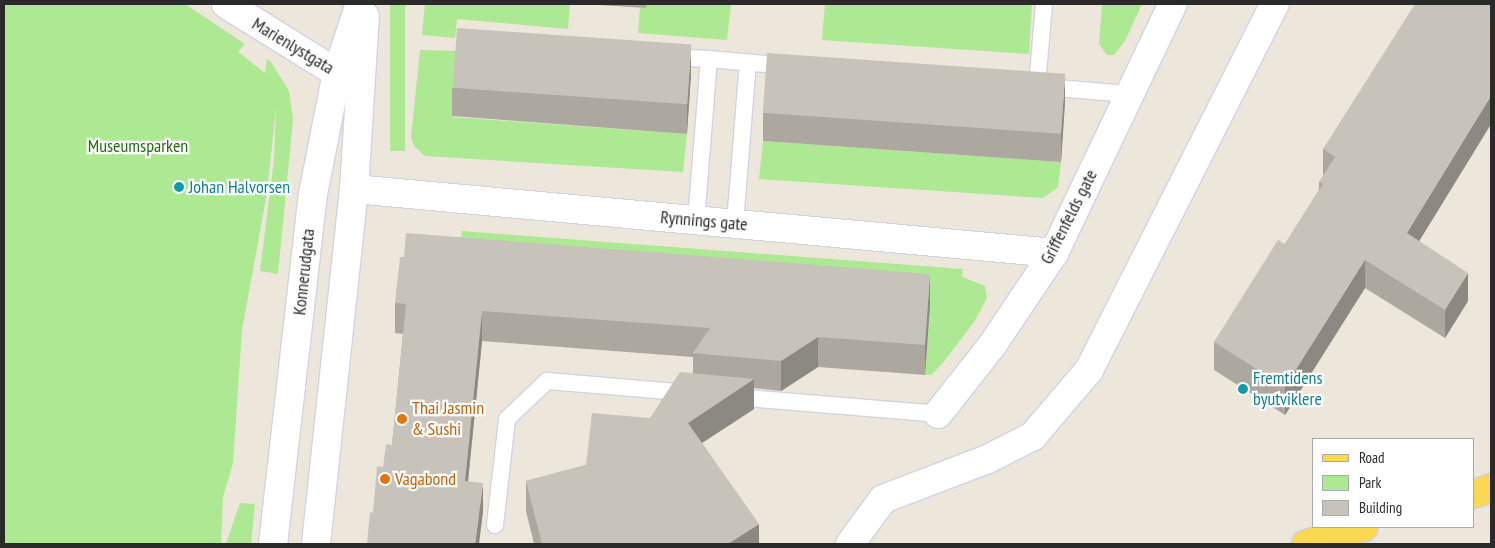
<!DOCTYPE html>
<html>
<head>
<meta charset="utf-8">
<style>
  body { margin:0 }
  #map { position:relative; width:1495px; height:548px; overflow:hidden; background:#ede6da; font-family:"PT Sans Narrow",sans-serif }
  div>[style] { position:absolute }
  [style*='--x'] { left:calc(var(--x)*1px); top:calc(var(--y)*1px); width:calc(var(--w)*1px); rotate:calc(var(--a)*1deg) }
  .green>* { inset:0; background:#ade892; transform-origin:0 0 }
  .roads { filter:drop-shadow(1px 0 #d0d3e4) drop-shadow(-1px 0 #d0d3e4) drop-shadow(0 1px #d0d3e4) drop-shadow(0 -1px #d0d3e4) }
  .service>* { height:16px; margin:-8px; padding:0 8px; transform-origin:8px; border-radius:8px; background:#fff }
  .minor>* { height:28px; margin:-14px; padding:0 14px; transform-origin:14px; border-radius:14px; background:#fff }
  .secondary>* { height:28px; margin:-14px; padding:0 14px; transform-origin:14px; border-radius:14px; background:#fff }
  .primary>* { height:28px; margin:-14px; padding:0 14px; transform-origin:14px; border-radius:14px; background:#fbd851 }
  .wall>* { inset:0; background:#aca8a0 }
  .shaded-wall>* { inset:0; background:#8c8882 }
  .building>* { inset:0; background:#c8c3ba; transform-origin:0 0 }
  .dots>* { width:14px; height:14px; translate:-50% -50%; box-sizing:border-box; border:2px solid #fff; border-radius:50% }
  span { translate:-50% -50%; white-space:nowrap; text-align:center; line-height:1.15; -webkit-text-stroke:4.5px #fff; paint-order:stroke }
  .street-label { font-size:18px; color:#2a2a2a }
  .park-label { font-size:18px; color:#246c14 }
  .culture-label { font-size:18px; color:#0d838f }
  .left { translate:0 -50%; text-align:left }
  .food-label { font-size:18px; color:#c56008 }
  .frame { position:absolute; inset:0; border:5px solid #2a2a2a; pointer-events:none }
  .legend { position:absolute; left:1312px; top:438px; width:162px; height:90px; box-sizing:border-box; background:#fff; border:1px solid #aaa; margin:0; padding:6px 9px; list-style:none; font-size:15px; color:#2a2a2a }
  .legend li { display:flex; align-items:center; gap:10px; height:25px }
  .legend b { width:25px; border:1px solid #aaa }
</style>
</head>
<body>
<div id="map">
  <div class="green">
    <i style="clip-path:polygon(4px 4px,185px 4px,245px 44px,238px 52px,265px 73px,267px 59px,271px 62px,289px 91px,293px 119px,278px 274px,260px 271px,274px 160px,276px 108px,267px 193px,242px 330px,233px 463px,223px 497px,221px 544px,4px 544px)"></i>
    <i style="left:390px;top:4px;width:15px;height:147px"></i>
    <i style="clip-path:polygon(425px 4px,570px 4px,568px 29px,457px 19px,455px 38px,422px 35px)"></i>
    <i style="clip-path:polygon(647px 4px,731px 4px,727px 40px,638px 33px,640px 8px,646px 8px)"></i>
    <i style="clip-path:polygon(825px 4px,1032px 4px,1029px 54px,822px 40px)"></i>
    <i style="clip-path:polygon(1102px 4px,1142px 4px,1125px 41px,1114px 55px,1107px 55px,1099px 44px)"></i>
    <i style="clip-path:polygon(420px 50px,457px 51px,453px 117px,687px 134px,683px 172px,425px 156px,414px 146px,411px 137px)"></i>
    <i style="clip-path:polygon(763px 141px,1061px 162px,1058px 187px,1043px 198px,759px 179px)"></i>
    <i style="clip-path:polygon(462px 231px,963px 269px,962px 277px,985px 286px,987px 298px,974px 322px,942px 364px,931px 375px,925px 375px,930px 304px,457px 268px)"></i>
    <i style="clip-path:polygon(240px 503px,255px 504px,251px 544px,226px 544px)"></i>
  </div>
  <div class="roads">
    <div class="service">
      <i style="--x:670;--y:57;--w:39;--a:3"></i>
      <i style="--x:709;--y:59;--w:162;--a:94.6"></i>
      <i style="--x:709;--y:59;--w:79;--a:5.1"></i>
      <i style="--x:1037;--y:86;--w:82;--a:-85.1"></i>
      <i style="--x:1044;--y:87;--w:85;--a:4.7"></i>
      <i style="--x:735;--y:223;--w:161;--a:-85.4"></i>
      <i style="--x:733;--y:397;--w:206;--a:4.7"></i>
      <i style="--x:495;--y:525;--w:107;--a:-83.5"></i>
      <i style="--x:507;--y:419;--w:55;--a:-43.5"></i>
      <i style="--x:547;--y:381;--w:143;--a:4.8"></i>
    </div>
    <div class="minor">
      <i style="--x:226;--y:4;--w:131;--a:31.9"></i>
      <i style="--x:337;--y:73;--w:23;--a:13"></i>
      <i style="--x:354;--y:189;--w:703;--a:5.22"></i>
      <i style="--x:938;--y:414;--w:89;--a:-51.8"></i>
      <i style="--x:993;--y:344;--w:110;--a:-56.2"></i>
      <i style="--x:1054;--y:253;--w:276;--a:-64.5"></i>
      <i style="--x:850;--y:544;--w:56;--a:-53.7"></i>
      <i style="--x:883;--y:499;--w:112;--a:-20.9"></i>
      <i style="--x:988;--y:459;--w:51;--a:-27.1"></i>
      <i style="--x:1033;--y:436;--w:87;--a:-49.7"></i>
      <i style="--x:1089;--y:370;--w:411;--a:-63.1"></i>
    </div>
    <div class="secondary">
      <i style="--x:273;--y:544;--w:352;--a:-83.5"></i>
      <i style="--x:313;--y:194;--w:123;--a:-78.8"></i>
      <i style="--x:337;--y:73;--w:73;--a:-71.6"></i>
      <i style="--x:316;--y:544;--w:357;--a:-83.9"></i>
      <i style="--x:354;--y:189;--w:173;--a:-86.4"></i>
    </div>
    <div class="primary">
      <i style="--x:1474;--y:494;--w:18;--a:-19"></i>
      <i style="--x:1306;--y:544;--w:60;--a:-16.3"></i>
    </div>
  </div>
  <div class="wall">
    <i style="clip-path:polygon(582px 4px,647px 4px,646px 8px)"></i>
    <i style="clip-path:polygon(1491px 4px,1491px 124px,1419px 241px,1468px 301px,1445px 338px,1365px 288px,1285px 415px,1214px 370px,1214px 342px,1285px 244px,1319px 190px,1319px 182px,1323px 177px,1323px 149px)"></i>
    <i style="clip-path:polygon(691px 74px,687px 134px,452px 116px,452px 88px)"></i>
    <i style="clip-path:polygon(1065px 102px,1061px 162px,763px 141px,763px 113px)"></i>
    <i style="clip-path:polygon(395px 303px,930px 304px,925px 375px,818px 367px,781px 391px,754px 388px,754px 409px,702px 443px,759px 544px,534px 544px,526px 511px,526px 481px,586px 465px,650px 418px,693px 374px,693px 357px,482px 341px,468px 481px,483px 512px,373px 513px,383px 467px,392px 445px,403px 334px,395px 333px)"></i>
  </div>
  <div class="shaded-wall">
    <i style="clip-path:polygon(691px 46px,691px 74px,687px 134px,687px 106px)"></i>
    <i style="clip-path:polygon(1065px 74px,1065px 102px,1061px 162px,1061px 134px)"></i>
    <i style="clip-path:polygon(1491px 96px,1491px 124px,1407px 261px,1407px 233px)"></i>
    <i style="clip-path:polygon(1365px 260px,1365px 288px,1285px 415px,1285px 387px)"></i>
    <i style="clip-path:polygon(1468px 273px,1468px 301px,1445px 338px,1445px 310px)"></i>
    <i style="clip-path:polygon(930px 274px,930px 304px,925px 375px,925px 345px)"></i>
    <i style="clip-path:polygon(482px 311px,482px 341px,465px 511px,465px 481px)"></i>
    <i style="clip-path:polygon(818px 337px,818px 367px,781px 391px,781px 361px)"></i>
    <i style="clip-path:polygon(754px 379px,754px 409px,688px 452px,688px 423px)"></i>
    <i style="clip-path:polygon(483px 483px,483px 512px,479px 544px,475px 544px)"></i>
    <i style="clip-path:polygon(759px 524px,759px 544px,728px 544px)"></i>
  </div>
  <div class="building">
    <i style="clip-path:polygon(1415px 4px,1491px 4px,1491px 96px,1407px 233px,1468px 273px,1445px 310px,1365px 260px,1285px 387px,1214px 342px,1278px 240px,1285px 244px,1323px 184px,1319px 182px,1335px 157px,1323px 149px)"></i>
    <i style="left:457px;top:28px;width:235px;height:60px;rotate:4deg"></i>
    <i style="left:767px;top:53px;width:299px;height:60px;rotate:4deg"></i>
    <i style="clip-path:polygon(406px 233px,930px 274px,925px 345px,818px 337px,781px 361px,693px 353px,710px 328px,482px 311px,465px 481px,483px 483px,475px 544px,367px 544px,370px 512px,373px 513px,377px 466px,383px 467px,386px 444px,392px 445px,406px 304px,395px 303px,400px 257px,404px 257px)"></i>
    <i style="clip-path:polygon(680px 372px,754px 379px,688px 423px,759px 524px,728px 544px,542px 544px,526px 481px,586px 465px,592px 413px,650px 418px)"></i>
  </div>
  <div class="dots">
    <i style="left:179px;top:187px;background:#0f9aa8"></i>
    <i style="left:1243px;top:389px;background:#0f9aa8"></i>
    <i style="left:402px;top:419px;background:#e8710a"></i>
    <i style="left:385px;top:479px;background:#e8710a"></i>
  </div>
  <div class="street-label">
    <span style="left:293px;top:46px;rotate:31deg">Marienlystgata</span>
    <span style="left:1069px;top:217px;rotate:-63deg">Griffenfelds gate</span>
    <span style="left:704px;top:221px;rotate:5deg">Rynnings gate</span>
    <span style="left:304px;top:272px;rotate:-84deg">Konnerudgata</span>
  </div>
  <div class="park-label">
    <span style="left:138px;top:146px">Museumsparken</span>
  </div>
  <div class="culture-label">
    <span class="left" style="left:189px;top:187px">Johan Halvorsen</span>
    <span class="left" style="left:1253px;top:389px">Fremtidens<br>byutviklere</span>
  </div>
  <div class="food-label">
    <span class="left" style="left:412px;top:419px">Thai Jasmin<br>&amp; Sushi</span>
    <span class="left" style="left:395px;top:479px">Vagabond</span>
  </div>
  <div class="frame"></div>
  <ul class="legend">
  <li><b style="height:6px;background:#fbd851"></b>Road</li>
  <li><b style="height:14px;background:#ade892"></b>Park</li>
  <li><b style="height:14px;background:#c8c3ba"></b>Building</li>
  </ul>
</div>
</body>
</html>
